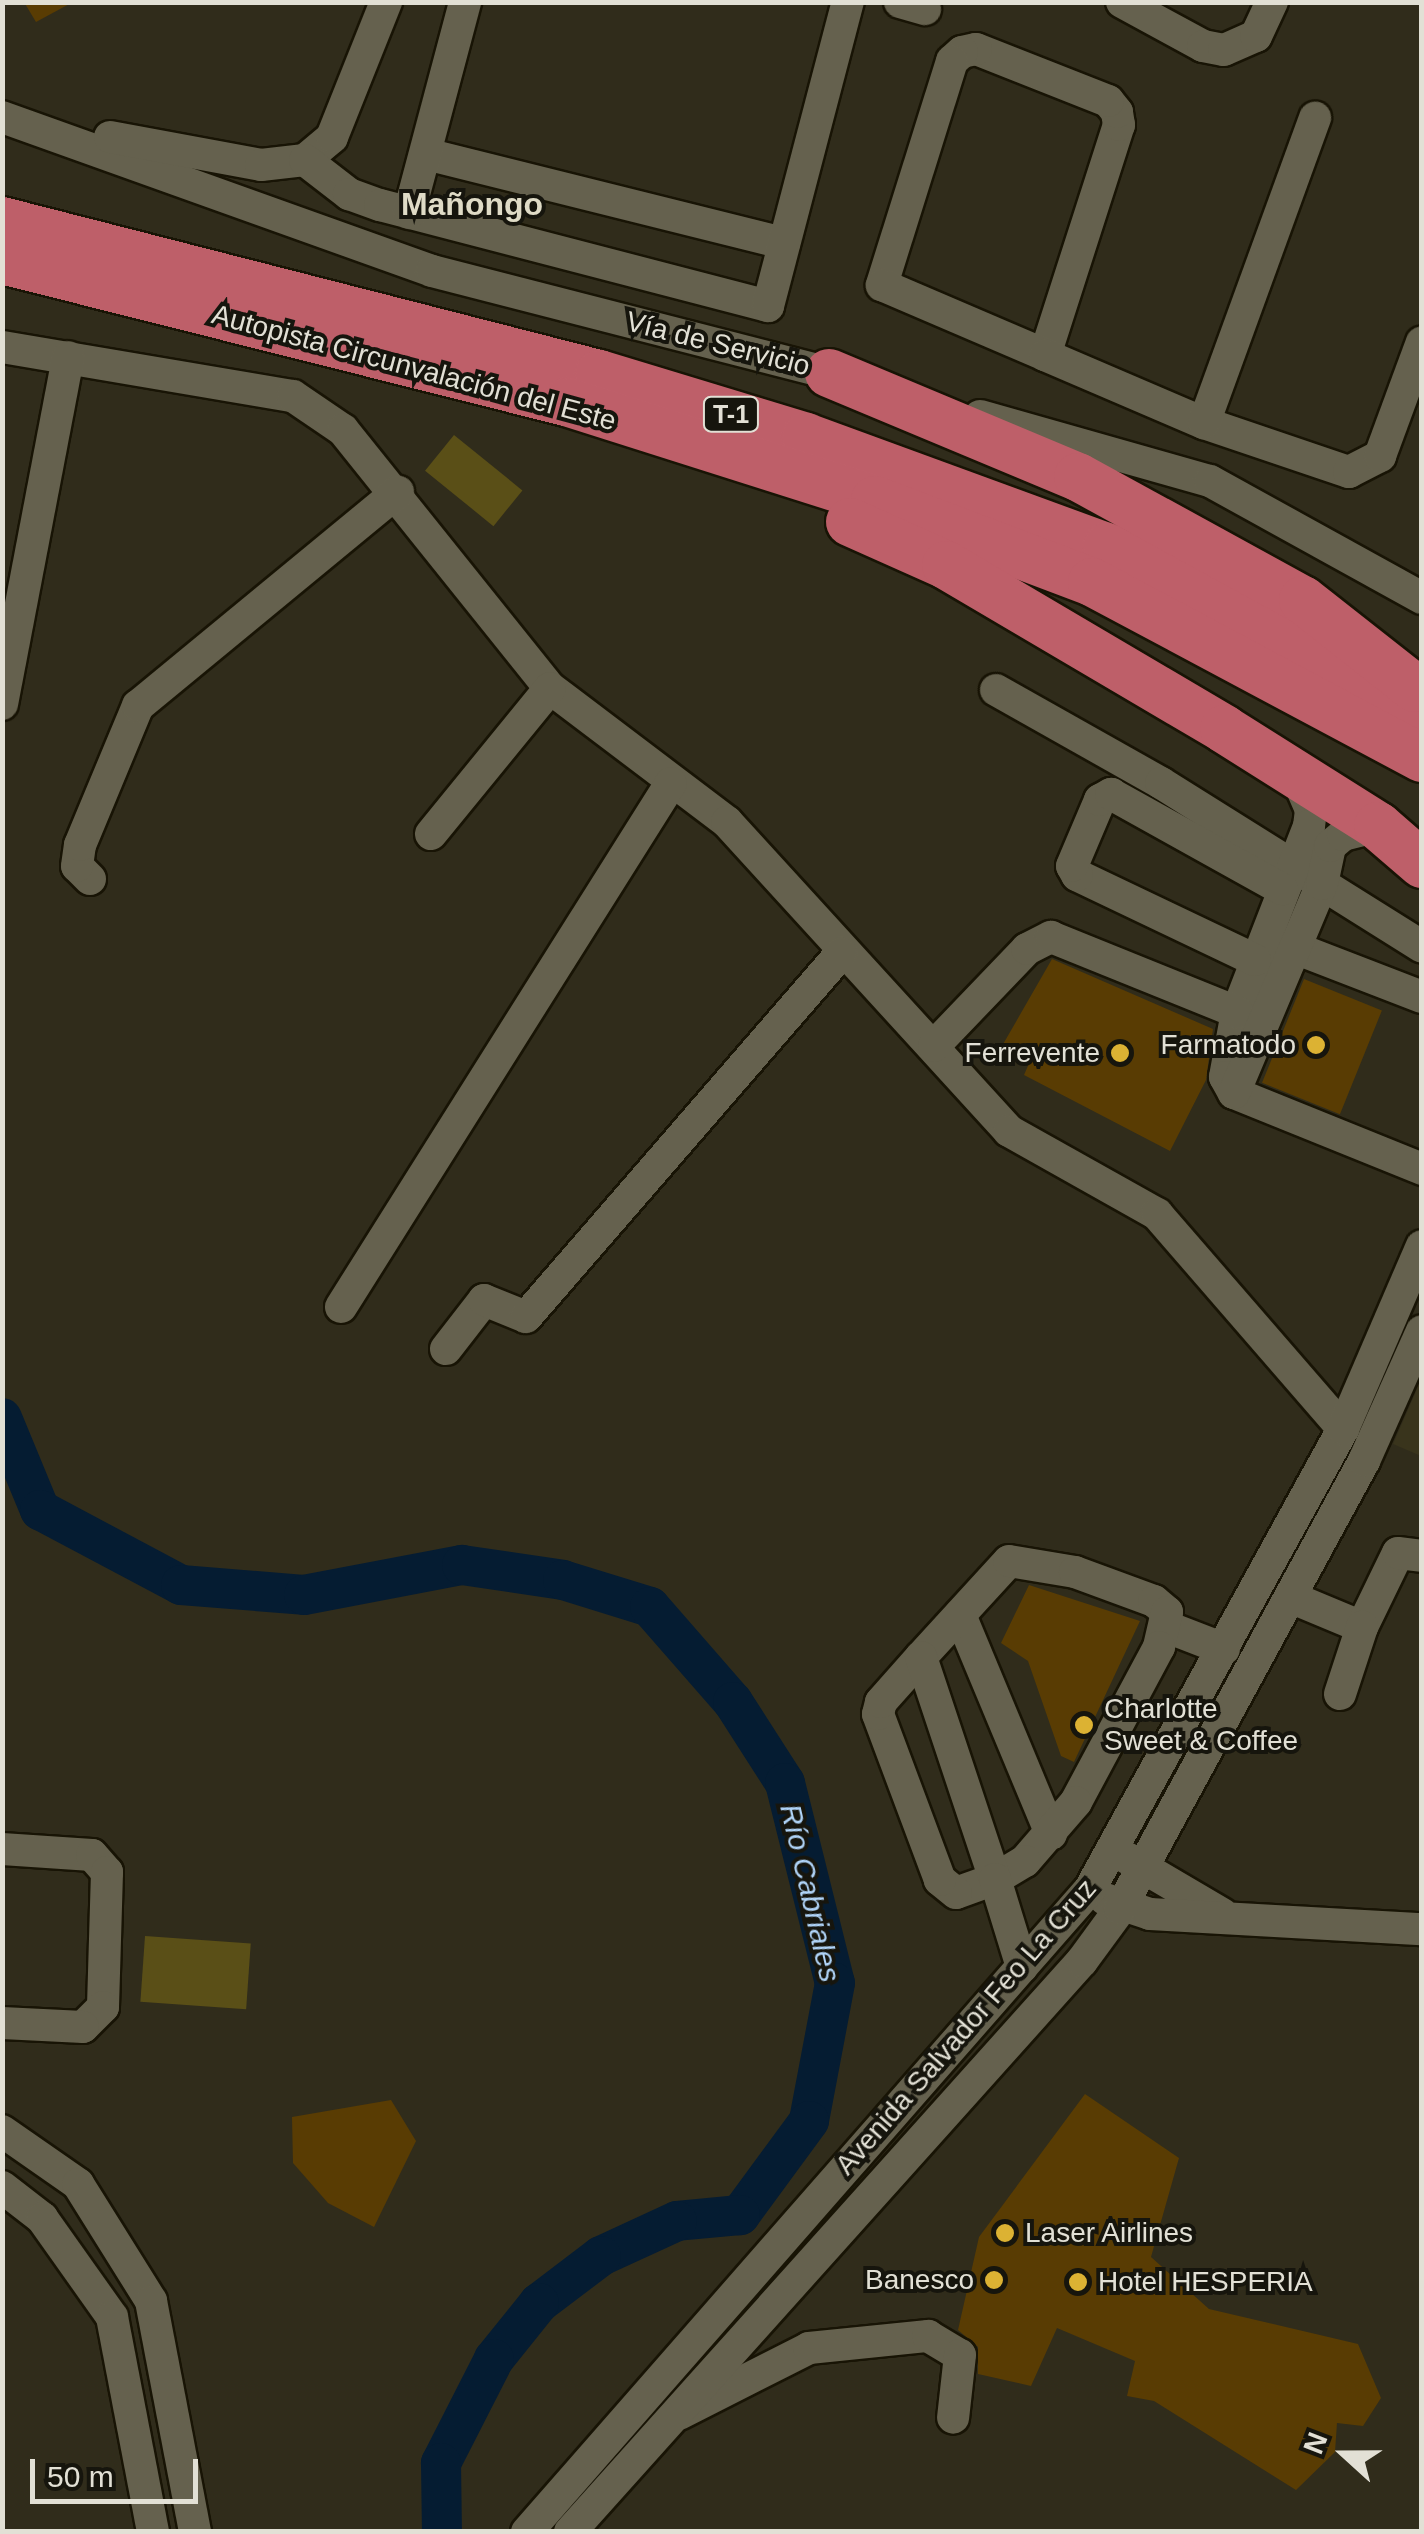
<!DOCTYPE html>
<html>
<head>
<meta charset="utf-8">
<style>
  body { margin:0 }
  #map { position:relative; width:1424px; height:2534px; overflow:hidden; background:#302c1b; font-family:Arial,sans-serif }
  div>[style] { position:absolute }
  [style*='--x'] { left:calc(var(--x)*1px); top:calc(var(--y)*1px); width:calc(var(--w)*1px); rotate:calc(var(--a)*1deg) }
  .built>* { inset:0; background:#39341c }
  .green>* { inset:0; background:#5a4f17; transform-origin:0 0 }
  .river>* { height:40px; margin:-20px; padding:0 20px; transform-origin:20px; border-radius:20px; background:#051c32 }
  .building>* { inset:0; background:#593c03; transform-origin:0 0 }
  .roads { filter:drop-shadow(2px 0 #181405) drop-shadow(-2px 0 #181405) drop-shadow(0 2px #181405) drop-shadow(0 -2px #181405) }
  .minor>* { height:32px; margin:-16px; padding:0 16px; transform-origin:16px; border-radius:16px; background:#65614e }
  .highway>* { height:48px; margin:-24px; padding:0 24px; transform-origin:24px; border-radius:24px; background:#be5f69 }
  .dots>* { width:28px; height:28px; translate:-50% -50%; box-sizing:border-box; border:5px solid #16150d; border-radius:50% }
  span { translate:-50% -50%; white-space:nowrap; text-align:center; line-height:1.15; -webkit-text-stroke:8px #16150d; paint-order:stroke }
  .shield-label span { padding:2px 8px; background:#16150d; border:2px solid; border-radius:8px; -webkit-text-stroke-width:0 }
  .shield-label { font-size:25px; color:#e2e0d5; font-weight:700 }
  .street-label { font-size:28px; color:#e2e0d5 }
  .poi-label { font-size:28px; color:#e2e0d5 }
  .right { translate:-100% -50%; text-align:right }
  .left { translate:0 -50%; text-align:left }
  .water-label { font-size:30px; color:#b0d4f8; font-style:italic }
  .quarter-label { font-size:32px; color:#dfdbc6; font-weight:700 }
  .frame { position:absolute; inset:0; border:5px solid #e2e0d5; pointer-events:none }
  .north { position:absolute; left:1294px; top:2404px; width:100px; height:100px; -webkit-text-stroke:8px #16150d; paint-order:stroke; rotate:291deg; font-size:28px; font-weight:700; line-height:40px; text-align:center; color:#e2e0d5 }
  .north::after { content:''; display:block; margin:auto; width:35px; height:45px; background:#e2e0d5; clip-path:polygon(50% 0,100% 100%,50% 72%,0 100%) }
  .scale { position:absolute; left:30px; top:2459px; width:168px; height:45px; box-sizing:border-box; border:5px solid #e2e0d5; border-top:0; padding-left:12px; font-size:30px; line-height:35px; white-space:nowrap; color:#e2e0d5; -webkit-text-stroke:8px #16150d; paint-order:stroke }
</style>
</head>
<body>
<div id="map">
  <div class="built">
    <i style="clip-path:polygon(1421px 1380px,1421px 1456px,1393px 1444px)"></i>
  </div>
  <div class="green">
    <i style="left:454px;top:435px;width:88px;height:46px;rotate:39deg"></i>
    <i style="left:145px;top:1936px;width:106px;height:66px;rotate:4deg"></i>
  </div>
  <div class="river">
    <i style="--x:2;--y:1418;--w:100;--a:67.6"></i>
    <i style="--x:40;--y:1510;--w:160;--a:28"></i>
    <i style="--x:181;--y:1585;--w:123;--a:4.6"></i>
    <i style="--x:304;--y:1595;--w:161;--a:-10.8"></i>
    <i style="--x:462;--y:1565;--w:102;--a:8.4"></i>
    <i style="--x:563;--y:1580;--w:91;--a:17.2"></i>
    <i style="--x:650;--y:1607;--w:126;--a:48.9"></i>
    <i style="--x:733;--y:1702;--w:96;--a:57.3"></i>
    <i style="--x:785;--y:1783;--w:206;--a:76"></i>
    <i style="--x:835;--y:1983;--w:140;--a:100.7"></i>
    <i style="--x:809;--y:2121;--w:117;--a:126.3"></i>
    <i style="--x:740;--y:2215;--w:63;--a:174.6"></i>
    <i style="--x:677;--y:2221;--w:84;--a:155.3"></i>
    <i style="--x:601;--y:2256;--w:78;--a:142.8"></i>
    <i style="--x:539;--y:2303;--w:72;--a:128.8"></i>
    <i style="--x:494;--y:2359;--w:117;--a:117"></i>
    <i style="--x:441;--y:2463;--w:69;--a:89.2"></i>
  </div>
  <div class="building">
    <i style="clip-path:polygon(24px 2px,73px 2px,36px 22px)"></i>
    <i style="clip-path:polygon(1052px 959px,1213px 1029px,1206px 1080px,1170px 1151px,1024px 1075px,1030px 1061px,1002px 1046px)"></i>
    <i style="left:1304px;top:979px;width:84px;height:112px;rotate:22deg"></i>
    <i style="clip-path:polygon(1029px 1585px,1140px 1621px,1074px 1762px,1061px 1756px,1028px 1661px,1001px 1643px)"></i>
    <i style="clip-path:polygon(1085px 2094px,1179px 2158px,1151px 2257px,1209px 2309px,1358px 2344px,1381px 2398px,1363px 2426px,1337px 2423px,1335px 2452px,1296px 2490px,1154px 2401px,1127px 2396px,1135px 2361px,1057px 2328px,1031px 2386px,978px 2374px,978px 2347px,958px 2330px,979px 2237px)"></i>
    <i style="clip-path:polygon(391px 2100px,416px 2141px,374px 2227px,328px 2203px,293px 2163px,292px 2117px)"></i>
  </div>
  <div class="roads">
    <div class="minor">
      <i style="--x:900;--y:2;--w:26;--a:16"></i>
      <i style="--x:1122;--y:2;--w:92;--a:28.5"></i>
      <i style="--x:1203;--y:46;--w:21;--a:11"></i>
      <i style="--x:1224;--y:50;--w:35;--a:-24"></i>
      <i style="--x:1256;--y:36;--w:38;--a:-65"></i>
      <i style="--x:2;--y:117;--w:457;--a:19.7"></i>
      <i style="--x:432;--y:271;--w:427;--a:14.4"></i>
      <i style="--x:110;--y:137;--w:154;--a:10.5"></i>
      <i style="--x:261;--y:165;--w:44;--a:-6.5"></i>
      <i style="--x:305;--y:160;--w:35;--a:-40"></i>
      <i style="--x:332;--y:137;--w:145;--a:-68.2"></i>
      <i style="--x:426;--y:154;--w:369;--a:14"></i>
      <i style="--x:305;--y:160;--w:56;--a:37.7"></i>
      <i style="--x:349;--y:194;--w:33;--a:20"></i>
      <i style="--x:380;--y:205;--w:401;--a:14.6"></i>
      <i style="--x:768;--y:306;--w:314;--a:-75.3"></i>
      <i style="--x:409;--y:213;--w:218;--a:-75.1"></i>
      <i style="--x:2;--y:347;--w:295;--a:9.6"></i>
      <i style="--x:293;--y:396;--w:60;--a:34.2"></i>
      <i style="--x:343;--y:430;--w:331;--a:51.3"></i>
      <i style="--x:550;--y:688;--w:222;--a:37.1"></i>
      <i style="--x:727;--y:822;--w:418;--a:47.6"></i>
      <i style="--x:1009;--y:1131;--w:170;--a:29.3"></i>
      <i style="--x:1157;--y:1214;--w:284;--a:49.1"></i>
      <i style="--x:1045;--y:355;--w:242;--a:-72.2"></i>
      <i style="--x:1119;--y:125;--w:13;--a:-99"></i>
      <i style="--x:1117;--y:112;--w:14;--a:-129"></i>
      <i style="--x:1108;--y:101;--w:142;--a:-158.5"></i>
      <i style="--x:976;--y:49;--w:14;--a:168"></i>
      <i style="--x:962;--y:52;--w:13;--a:138"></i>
      <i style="--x:952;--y:61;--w:235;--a:107.4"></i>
      <i style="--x:882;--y:285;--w:177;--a:23.2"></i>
      <i style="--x:1045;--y:355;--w:173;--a:23.2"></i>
      <i style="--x:1204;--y:423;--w:153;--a:18.7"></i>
      <i style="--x:1349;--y:472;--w:35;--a:-27"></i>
      <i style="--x:1380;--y:456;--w:121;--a:-69.8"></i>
      <i style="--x:980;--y:416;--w:239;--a:15.8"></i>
      <i style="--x:1210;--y:481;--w:242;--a:28.9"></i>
      <i style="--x:1204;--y:423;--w:325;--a:-70"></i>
      <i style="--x:996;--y:690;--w:189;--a:29.4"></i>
      <i style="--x:1161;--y:783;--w:308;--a:32.1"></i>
      <i style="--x:2;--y:704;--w:353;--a:-79.2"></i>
      <i style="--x:1295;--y:773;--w:40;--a:66.6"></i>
      <i style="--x:1311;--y:810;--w:16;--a:97"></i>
      <i style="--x:1309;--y:826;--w:199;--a:111.2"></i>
      <i style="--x:1237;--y:1012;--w:66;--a:100.5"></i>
      <i style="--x:1225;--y:1077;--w:18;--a:61"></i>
      <i style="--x:1234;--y:1093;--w:203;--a:22"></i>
      <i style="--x:431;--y:834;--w:188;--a:-50.8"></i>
      <i style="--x:90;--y:879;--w:18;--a:-135"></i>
      <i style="--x:77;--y:866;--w:21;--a:-82"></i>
      <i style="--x:80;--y:845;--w:151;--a:-67.4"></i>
      <i style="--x:138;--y:706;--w:337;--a:-39.5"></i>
      <i style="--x:1295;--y:948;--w:136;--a:21.1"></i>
      <i style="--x:1255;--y:960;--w:197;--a:-154.5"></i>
      <i style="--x:1077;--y:875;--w:10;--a:-119"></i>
      <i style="--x:1072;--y:866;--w:72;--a:-67"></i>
      <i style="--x:1100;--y:800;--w:13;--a:-29"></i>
      <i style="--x:1111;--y:794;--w:196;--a:29.1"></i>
      <i style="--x:934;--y:1046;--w:134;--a:-46.2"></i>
      <i style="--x:1027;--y:949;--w:27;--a:-27"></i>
      <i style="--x:1051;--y:937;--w:201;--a:22"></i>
      <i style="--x:1234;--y:1093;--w:227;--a:-67.2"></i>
      <i style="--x:1322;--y:884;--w:39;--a:-78"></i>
      <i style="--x:1330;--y:846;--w:17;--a:-40"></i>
      <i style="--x:1343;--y:835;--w:36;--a:-14"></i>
      <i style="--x:341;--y:1307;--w:619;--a:-57.8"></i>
      <i style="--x:446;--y:1349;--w:62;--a:-52.2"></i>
      <i style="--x:484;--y:1300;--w:45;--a:22"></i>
      <i style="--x:526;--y:1317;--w:481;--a:-49.1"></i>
      <i style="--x:1290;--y:1597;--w:78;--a:22.6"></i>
      <i style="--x:1362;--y:1627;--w:82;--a:-64.1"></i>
      <i style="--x:1398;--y:1553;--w:24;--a:7"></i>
      <i style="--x:960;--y:1615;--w:237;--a:67.4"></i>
      <i style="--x:1167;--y:1627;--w:61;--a:21.1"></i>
      <i style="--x:921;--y:1657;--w:130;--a:-47.5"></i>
      <i style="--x:1009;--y:1561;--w:67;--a:9.5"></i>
      <i style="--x:1075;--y:1572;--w:84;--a:20.2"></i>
      <i style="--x:1154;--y:1601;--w:17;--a:40"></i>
      <i style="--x:1167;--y:1612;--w:36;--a:103"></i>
      <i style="--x:1159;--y:1647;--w:176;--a:118.2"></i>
      <i style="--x:1076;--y:1802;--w:78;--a:130.8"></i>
      <i style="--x:1025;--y:1861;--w:35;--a:149"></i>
      <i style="--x:995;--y:1879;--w:41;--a:160.3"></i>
      <i style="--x:956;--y:1893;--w:21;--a:-141"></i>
      <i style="--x:940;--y:1880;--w:177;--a:-110.5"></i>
      <i style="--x:878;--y:1714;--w:12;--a:-76"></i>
      <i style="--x:881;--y:1702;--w:60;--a:-48.4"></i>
      <i style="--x:921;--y:1657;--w:234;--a:71.6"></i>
      <i style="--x:995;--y:1879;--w:92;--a:72.9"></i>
      <i style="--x:1340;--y:1694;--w:71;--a:-71.8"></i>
      <i style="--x:2;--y:1849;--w:90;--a:3.8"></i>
      <i style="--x:92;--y:1855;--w:23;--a:49"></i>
      <i style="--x:107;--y:1872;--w:135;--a:91.7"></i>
      <i style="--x:103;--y:2007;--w:28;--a:135"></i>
      <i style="--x:83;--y:2027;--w:81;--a:-177.2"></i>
      <i style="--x:1127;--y:1858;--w:110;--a:30.5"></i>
      <i style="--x:1105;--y:1899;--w:47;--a:18.4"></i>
      <i style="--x:1150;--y:1914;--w:272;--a:3.2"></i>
      <i style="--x:2;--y:2131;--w:93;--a:34.9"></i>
      <i style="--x:78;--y:2184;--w:138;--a:58"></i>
      <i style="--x:151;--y:2301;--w:235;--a:79.2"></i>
      <i style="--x:2;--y:2187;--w:51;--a:37.8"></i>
      <i style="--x:42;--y:2218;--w:121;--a:54.7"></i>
      <i style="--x:112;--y:2317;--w:219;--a:79.2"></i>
      <i style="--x:679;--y:2414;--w:146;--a:-26.9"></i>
      <i style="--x:809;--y:2348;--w:120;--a:-5.8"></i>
      <i style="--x:928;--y:2336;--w:37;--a:31"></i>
      <i style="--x:960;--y:2355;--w:63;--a:96.3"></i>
      <i style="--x:527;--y:2532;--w:855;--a:-48.8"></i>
      <i style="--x:1090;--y:1889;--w:525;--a:-61.19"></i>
      <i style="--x:1343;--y:1429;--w:199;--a:-66.7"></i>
      <i style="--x:570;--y:2532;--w:767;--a:-48.12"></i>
      <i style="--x:1082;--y:1961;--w:64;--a:-53.8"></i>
      <i style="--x:1120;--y:1909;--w:510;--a:-61.43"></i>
      <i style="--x:1364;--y:1461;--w:142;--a:-66"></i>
    </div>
    <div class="highway">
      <i style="--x:2;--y:221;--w:616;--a:14.37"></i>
      <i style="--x:599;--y:374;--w:216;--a:16.9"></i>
      <i style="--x:806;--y:437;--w:320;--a:20.1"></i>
      <i style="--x:1107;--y:547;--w:356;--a:27.8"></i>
      <i style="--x:2;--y:260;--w:582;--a:14.13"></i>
      <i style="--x:566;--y:402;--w:324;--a:17.6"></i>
      <i style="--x:875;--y:500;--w:232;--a:20.7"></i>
      <i style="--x:1092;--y:582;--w:374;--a:28.1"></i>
      <i style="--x:829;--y:373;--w:270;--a:22.7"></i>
      <i style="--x:1078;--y:477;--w:256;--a:28.7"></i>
      <i style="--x:1303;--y:600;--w:142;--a:38.2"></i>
      <i style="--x:850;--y:522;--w:105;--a:24.1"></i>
      <i style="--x:946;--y:565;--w:323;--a:30.5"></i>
      <i style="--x:1224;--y:729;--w:182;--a:32.2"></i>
      <i style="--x:1378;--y:826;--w:58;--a:40.8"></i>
    </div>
  </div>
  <div class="dots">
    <i style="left:1316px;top:1045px;background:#dcb233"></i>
    <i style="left:1120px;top:1053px;background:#dcb233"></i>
    <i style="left:1084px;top:1725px;background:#dcb233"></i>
    <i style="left:1005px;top:2233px;background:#dcb233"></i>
    <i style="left:994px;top:2280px;background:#dcb233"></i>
    <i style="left:1078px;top:2282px;background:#dcb233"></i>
  </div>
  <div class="shield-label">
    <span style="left:731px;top:414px">T-1</span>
  </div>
  <div class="street-label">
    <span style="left:718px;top:344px;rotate:14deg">Vía de Servicio</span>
    <span style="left:414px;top:368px;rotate:15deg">Autopista Circunvalación del Este</span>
    <span style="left:966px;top:2027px;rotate:-49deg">Avenida Salvador Feo La Cruz</span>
  </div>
  <div class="poi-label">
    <span class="right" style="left:1296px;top:1045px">Farmatodo</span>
    <span class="right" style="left:1100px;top:1053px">Ferrevente</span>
    <span class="left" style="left:1104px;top:1725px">Charlotte<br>Sweet &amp; Coffee</span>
    <span class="left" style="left:1025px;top:2233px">Laser Airlines</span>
    <span class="right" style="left:974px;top:2280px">Banesco</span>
    <span class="left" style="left:1098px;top:2282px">Hotel HESPERIA</span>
  </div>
  <div class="water-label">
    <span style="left:810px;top:1893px;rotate:77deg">Río Cabriales</span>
  </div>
  <div class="quarter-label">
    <span style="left:472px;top:204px">Mañongo</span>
  </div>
  <div class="frame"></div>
  <div class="north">N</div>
  <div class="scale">50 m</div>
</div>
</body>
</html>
